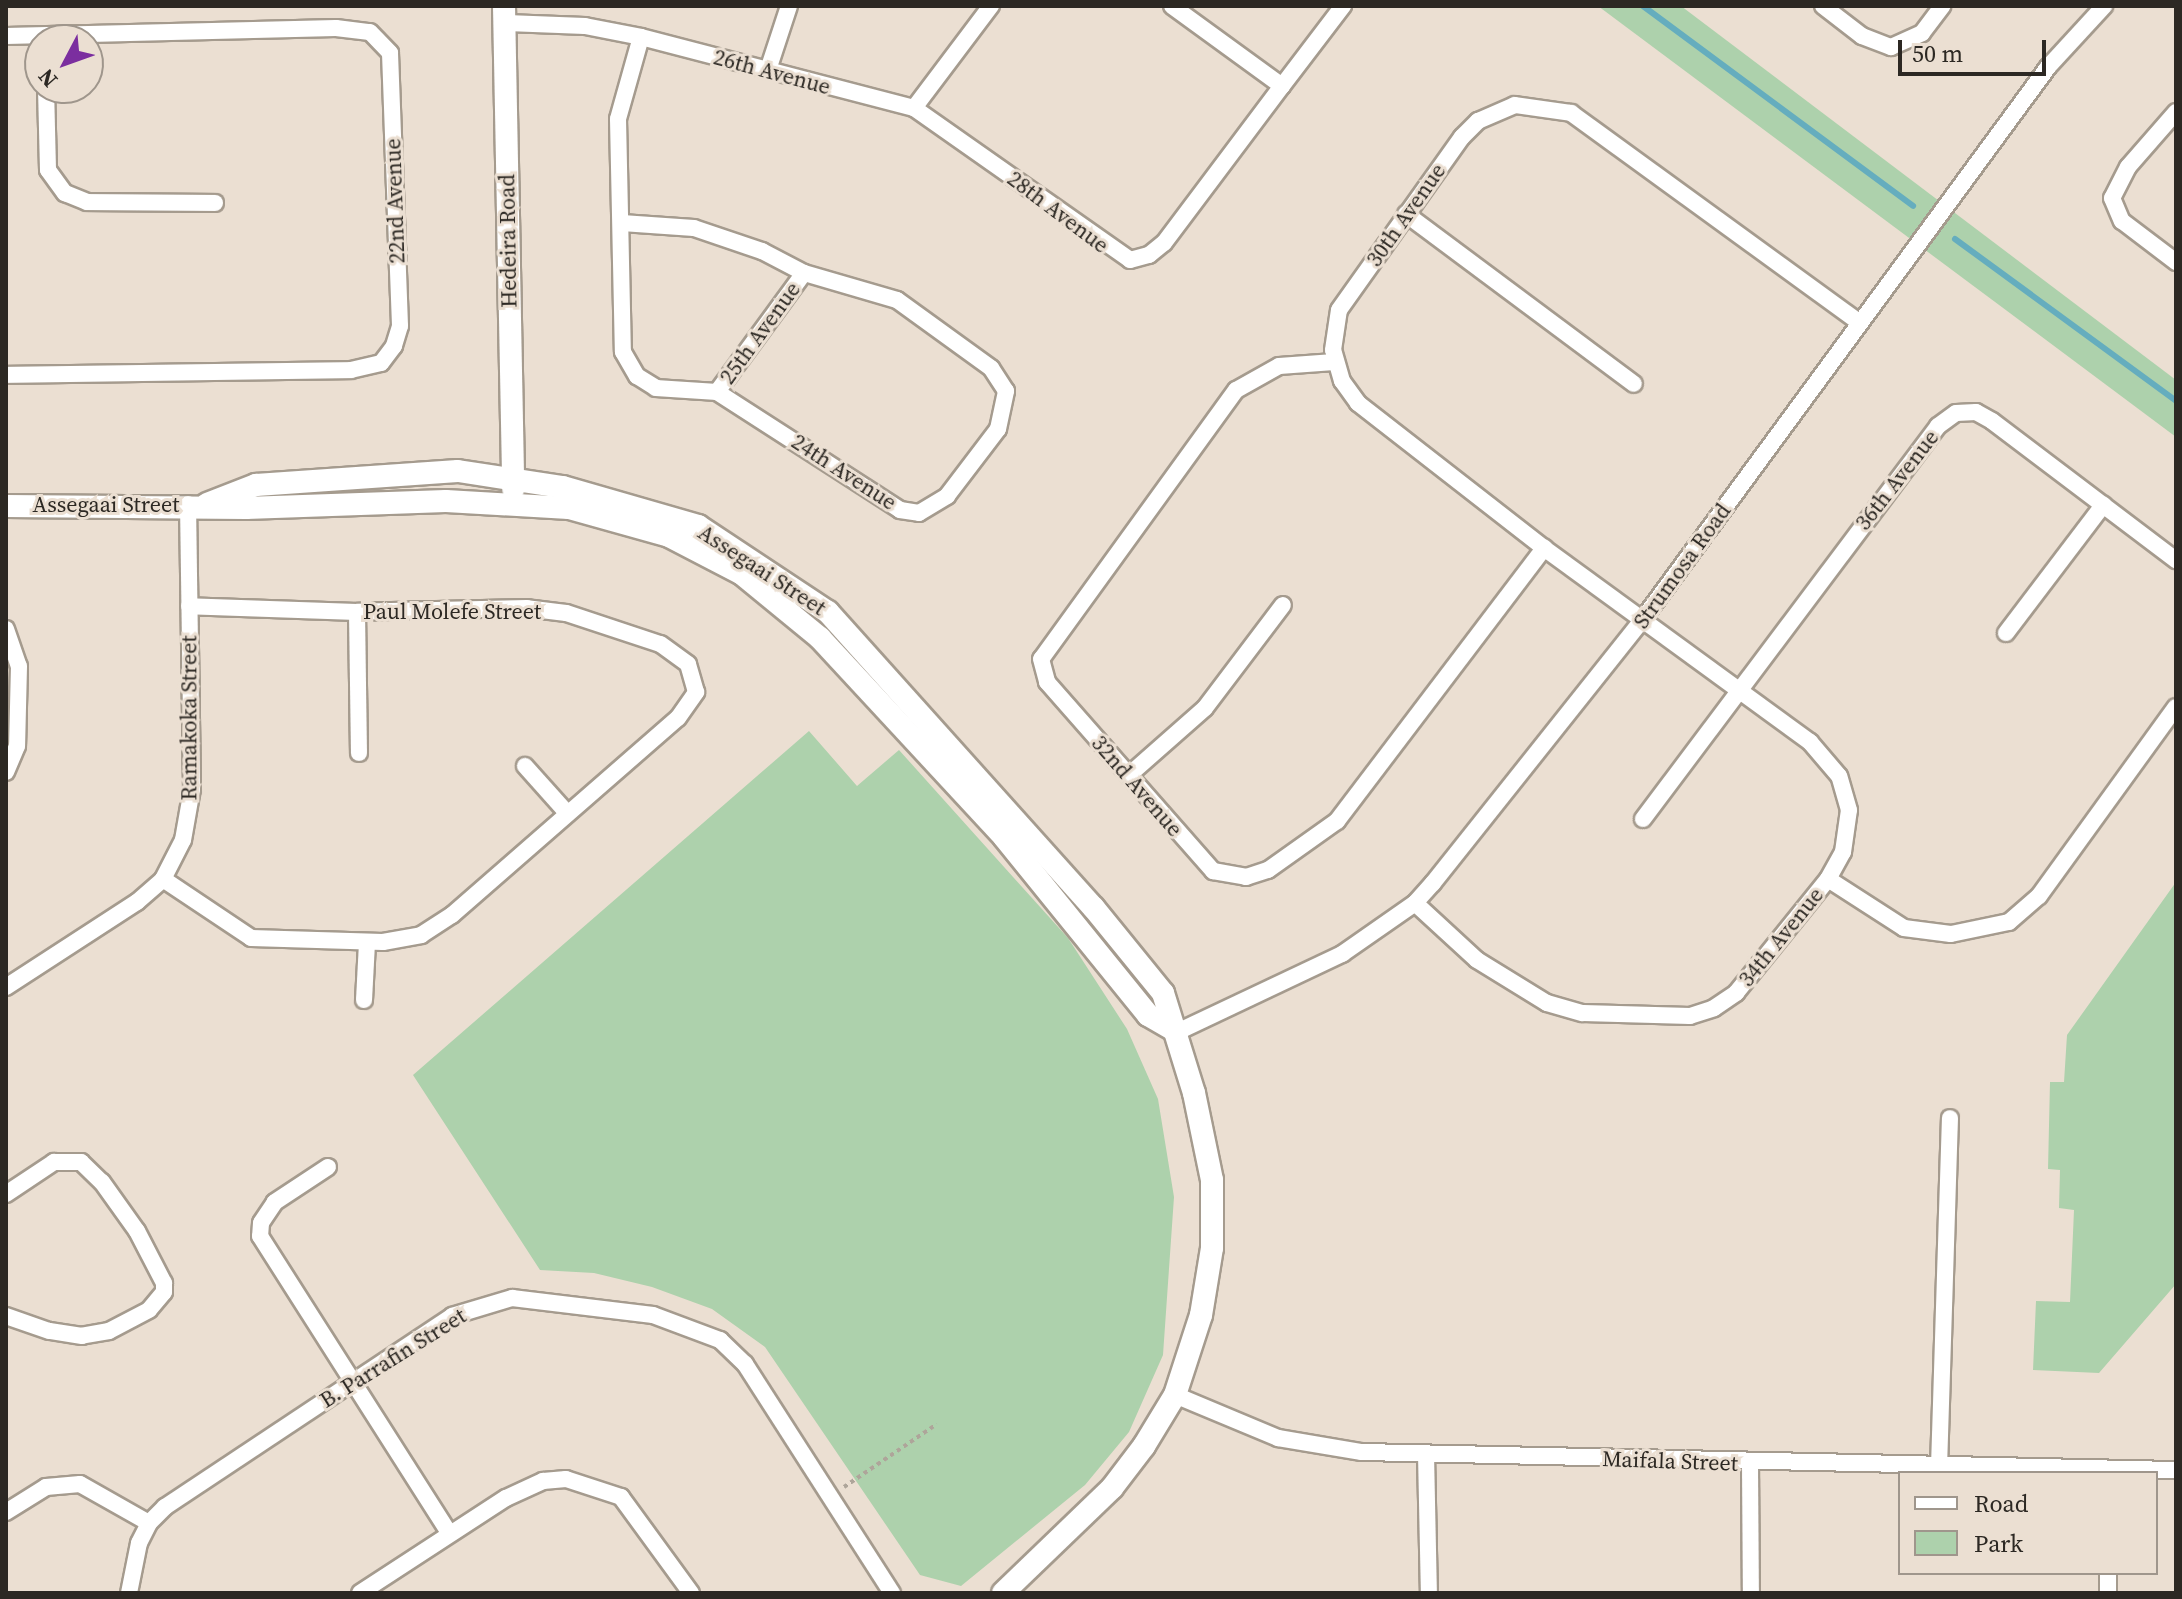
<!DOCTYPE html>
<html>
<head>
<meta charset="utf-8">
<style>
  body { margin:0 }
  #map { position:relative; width:2182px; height:1599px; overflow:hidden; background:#ebdfd2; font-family:"Source Serif 4",serif }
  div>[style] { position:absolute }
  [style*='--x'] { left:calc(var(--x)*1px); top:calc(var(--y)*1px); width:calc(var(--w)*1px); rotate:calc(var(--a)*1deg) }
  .green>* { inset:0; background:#add1ac }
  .stream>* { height:6px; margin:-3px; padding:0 3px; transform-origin:3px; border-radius:3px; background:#65adbe }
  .path>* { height:4px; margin-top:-2px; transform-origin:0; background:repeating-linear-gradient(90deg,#aea59a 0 4px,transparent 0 8px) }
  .roads { filter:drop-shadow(2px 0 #a59b8e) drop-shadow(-2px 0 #a59b8e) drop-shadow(0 2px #a59b8e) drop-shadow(0 -2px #a59b8e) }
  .street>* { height:16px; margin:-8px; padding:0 8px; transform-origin:8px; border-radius:8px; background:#fff }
  .secondary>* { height:22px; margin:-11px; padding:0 11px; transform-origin:11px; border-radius:11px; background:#fff }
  span { translate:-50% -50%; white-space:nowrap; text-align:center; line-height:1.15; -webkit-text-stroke:6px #ebdfd2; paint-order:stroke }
  .street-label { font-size:22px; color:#2c2823 }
  .frame { position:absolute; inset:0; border:8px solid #2c2823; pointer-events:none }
  .legend { position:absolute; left:1898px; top:1471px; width:260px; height:104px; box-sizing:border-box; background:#ebdfd2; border:2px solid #9f968c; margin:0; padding:10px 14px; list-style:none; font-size:24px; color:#2c2823 }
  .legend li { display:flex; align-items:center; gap:16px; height:40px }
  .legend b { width:40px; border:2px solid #9f968c }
  .north { position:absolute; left:24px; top:24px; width:80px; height:80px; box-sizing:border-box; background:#ebdfd2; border:2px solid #9f968c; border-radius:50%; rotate:229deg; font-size:22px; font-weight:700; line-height:32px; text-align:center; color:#2c2823 }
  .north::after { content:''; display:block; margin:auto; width:28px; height:36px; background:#7b2e9f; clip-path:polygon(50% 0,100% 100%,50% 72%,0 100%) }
  .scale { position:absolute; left:1898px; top:40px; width:148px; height:36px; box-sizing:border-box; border:4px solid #2c2823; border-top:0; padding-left:10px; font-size:24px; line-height:28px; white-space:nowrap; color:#2c2823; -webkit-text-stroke:6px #ebdfd2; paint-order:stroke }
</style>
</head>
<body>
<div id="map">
  <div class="green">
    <i style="clip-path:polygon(1598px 6px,1681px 6px,2176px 380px,2176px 437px)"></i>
    <i style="clip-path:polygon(809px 731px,857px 786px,899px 750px,1068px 938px,1127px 1029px,1158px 1099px,1174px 1197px,1163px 1355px,1129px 1432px,1085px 1485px,961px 1586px,920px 1575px,765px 1347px,712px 1309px,652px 1287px,594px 1273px,540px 1270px,413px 1075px)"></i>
    <i style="clip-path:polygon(2176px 882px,2176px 1284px,2099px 1373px,2033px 1370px,2036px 1301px,2070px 1302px,2074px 1210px,2059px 1208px,2060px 1170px,2048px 1169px,2050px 1082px,2064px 1082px,2067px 1035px)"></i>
  </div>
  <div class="stream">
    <i style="--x:1643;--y:6;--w:336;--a:36.5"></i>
    <i style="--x:1955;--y:239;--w:274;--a:36.2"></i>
  </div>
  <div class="path">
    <i style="--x:844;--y:1487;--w:112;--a:-34.1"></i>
  </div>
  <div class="roads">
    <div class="street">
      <i style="--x:1172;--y:6;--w:136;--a:36"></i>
      <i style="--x:1282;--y:86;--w:101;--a:-52.7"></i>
      <i style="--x:1823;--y:6;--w:49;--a:37.6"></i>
      <i style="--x:1862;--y:36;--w:31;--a:21"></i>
      <i style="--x:1891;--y:47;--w:34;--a:-24"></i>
      <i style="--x:1922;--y:33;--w:34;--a:-53"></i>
      <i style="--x:504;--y:23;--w:81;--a:2.1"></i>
      <i style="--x:585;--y:26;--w:57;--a:11.1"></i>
      <i style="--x:641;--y:37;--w:282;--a:14.6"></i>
      <i style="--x:914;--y:108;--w:128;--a:-53"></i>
      <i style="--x:6;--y:36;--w:330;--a:-1.4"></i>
      <i style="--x:336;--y:28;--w:34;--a:7"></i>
      <i style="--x:370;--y:32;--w:29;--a:46"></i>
      <i style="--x:390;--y:53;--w:273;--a:87.9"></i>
      <i style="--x:400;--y:326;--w:21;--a:107"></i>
      <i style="--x:394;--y:346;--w:21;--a:127"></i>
      <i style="--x:381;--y:363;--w:31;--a:167"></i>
      <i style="--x:351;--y:370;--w:345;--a:179.2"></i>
      <i style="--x:641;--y:37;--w:85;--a:105.7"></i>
      <i style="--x:618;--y:119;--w:233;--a:88.8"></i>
      <i style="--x:623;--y:352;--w:28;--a:60"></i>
      <i style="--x:637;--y:376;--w:22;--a:32"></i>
      <i style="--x:656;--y:388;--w:61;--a:3.8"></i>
      <i style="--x:768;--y:70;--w:67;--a:-71.8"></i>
      <i style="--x:46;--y:88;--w:82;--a:88.6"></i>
      <i style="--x:48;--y:170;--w:29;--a:54"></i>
      <i style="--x:65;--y:193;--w:24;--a:22"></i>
      <i style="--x:87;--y:202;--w:128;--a:0.4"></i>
      <i style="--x:914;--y:108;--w:264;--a:35.1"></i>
      <i style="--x:1130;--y:260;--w:20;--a:-15"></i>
      <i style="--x:1149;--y:255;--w:19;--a:-39"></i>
      <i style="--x:1164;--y:243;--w:196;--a:-53.1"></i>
      <i style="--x:2176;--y:112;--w:73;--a:131.1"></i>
      <i style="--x:2128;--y:167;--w:35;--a:117"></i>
      <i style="--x:2112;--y:198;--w:25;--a:67"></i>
      <i style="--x:2122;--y:221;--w:68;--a:37.2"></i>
      <i style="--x:1406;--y:214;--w:284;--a:36.7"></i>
      <i style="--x:622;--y:223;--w:72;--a:4"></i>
      <i style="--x:694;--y:228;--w:72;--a:18.7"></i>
      <i style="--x:762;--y:251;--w:47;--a:27.6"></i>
      <i style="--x:804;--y:273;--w:147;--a:126.2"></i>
      <i style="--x:1334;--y:362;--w:55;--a:175.8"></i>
      <i style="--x:1279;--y:366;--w:49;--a:150.8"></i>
      <i style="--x:1236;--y:390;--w:332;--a:125.9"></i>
      <i style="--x:1041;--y:659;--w:24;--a:75"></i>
      <i style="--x:1047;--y:682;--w:252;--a:48.7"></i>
      <i style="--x:1213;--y:871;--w:34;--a:10"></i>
      <i style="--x:1246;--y:877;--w:23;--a:-18"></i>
      <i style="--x:1268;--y:870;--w:85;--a:-35.4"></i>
      <i style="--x:1337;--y:821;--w:343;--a:-52.8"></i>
      <i style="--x:717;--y:392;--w:218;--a:32.8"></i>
      <i style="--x:900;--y:510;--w:19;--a:9"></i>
      <i style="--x:919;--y:513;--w:33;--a:-31"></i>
      <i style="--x:947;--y:496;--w:84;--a:-52.7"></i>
      <i style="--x:998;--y:429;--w:39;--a:-78"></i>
      <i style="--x:1006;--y:391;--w:27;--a:-123"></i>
      <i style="--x:991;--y:368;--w:116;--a:-144.1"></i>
      <i style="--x:897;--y:300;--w:97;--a:-163.8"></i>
      <i style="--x:357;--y:612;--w:141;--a:89.2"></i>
      <i style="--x:6;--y:629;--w:39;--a:71"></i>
      <i style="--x:19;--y:666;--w:80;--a:91.4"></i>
      <i style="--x:17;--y:746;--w:28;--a:113"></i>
      <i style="--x:2006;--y:633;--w:161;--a:-52.8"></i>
      <i style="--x:525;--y:766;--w:63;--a:48.2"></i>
      <i style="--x:1129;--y:775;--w:101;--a:-41.4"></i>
      <i style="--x:1205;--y:708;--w:129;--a:-52.9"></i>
      <i style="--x:1643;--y:819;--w:491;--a:-53.1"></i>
      <i style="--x:1938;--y:426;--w:22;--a:-36"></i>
      <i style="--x:1956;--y:413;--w:20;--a:-3"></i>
      <i style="--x:1976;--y:412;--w:18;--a:29"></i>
      <i style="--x:1992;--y:421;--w:231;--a:37.1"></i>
      <i style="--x:163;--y:879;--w:106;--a:33.8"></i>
      <i style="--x:251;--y:938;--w:132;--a:1.7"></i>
      <i style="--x:383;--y:942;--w:39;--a:-10"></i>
      <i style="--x:421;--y:935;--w:37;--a:-33"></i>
      <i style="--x:452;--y:915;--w:300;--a:-41.1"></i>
      <i style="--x:678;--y:718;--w:32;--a:-55"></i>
      <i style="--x:696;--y:692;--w:29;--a:-106"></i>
      <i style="--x:688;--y:664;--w:34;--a:-144"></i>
      <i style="--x:660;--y:644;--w:99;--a:-161.7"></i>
      <i style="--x:566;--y:613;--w:39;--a:-173"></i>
      <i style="--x:527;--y:608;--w:170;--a:178.7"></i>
      <i style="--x:357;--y:612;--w:168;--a:-178"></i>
      <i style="--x:1828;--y:879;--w:90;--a:32.8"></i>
      <i style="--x:1904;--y:928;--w:47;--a:7.3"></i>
      <i style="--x:1951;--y:934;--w:59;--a:-11.7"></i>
      <i style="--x:2009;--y:922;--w:40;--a:-41"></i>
      <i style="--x:2039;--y:896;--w:233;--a:-54.1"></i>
      <i style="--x:1415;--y:903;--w:84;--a:42.6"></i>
      <i style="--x:1477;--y:960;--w:82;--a:31.6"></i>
      <i style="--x:1547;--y:1003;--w:37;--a:16"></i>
      <i style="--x:1583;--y:1013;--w:107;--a:1.6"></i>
      <i style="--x:1690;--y:1016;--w:25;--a:-18"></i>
      <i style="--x:1714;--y:1008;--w:27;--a:-34"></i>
      <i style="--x:1736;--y:993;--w:146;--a:-51.1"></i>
      <i style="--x:1828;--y:879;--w:31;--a:-61"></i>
      <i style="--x:1843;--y:852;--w:42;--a:-81.9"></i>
      <i style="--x:1849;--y:810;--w:35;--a:-106"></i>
      <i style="--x:1839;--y:776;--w:45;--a:-130.5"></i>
      <i style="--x:1810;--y:742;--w:329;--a:-143.9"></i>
      <i style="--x:1544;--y:548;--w:236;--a:-142.1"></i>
      <i style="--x:1358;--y:403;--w:27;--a:-126"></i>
      <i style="--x:1342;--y:381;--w:32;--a:-106"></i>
      <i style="--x:1333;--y:350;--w:40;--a:-81.5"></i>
      <i style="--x:1339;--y:310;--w:212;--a:-54.6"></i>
      <i style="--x:1462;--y:137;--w:23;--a:-45"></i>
      <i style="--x:1478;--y:121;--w:40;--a:-23.4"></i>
      <i style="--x:1515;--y:105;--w:57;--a:8.1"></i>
      <i style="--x:1571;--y:113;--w:357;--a:36"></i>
      <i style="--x:6;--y:987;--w:156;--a:-33"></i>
      <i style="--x:137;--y:902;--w:35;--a:-41"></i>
      <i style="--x:163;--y:879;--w:44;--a:-62.9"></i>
      <i style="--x:183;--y:840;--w:52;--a:-80"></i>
      <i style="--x:192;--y:789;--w:285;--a:-90.8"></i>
      <i style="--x:364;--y:1000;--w:58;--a:-87"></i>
      <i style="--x:1177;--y:1032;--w:183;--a:-25.3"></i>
      <i style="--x:1342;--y:954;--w:89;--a:-34.9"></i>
      <i style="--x:1415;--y:903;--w:27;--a:-48"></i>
      <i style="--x:1433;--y:883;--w:337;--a:-51.5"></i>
      <i style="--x:1643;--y:619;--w:685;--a:-53.73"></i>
      <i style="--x:2048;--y:67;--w:83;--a:-47.4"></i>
      <i style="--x:328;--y:1167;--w:64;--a:146.6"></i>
      <i style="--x:275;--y:1202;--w:25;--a:124"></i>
      <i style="--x:261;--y:1223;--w:13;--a:94"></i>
      <i style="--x:260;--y:1236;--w:353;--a:57.5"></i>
      <i style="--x:6;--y:1194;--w:58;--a:-33.7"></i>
      <i style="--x:54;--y:1162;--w:27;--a:0"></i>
      <i style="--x:81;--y:1162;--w:29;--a:44"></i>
      <i style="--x:102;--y:1182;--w:60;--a:54.5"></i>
      <i style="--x:137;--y:1231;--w:59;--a:62.6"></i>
      <i style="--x:164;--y:1283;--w:9;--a:90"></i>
      <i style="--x:164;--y:1292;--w:23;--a:130"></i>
      <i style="--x:149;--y:1310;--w:45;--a:152.3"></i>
      <i style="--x:109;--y:1331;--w:27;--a:170"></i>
      <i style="--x:82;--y:1336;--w:33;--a:-171"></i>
      <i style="--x:49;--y:1331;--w:46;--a:-160.8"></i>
      <i style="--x:1175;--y:1395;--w:112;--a:22.7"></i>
      <i style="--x:1278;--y:1438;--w:85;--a:9.5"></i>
      <i style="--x:1362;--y:1452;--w:814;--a:1.27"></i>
      <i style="--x:1426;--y:1454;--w:139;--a:88.8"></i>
      <i style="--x:1750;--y:1464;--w:129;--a:89.6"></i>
      <i style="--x:1939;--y:1467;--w:349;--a:-88.2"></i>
      <i style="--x:6;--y:1512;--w:47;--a:-32"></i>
      <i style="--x:46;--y:1487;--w:34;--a:-5"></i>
      <i style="--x:80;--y:1484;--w:79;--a:29.5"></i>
      <i style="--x:2108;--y:1573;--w:20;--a:90"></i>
      <i style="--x:129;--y:1593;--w:51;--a:-78.7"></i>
      <i style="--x:139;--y:1543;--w:22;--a:-63"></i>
      <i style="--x:149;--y:1523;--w:23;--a:-45"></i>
      <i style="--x:165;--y:1507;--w:345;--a:-33.6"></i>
      <i style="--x:452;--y:1316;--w:63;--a:-16.7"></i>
      <i style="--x:512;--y:1298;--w:142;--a:6.9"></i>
      <i style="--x:653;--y:1315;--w:72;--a:20.5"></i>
      <i style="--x:720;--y:1340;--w:35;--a:44"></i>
      <i style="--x:745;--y:1364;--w:272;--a:57.3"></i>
      <i style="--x:360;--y:1593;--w:174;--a:-33.1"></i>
      <i style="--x:506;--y:1498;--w:41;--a:-24.7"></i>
      <i style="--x:543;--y:1481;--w:23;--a:-5"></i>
      <i style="--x:566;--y:1479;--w:58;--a:18.1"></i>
      <i style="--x:621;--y:1497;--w:119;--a:53.9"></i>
    </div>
    <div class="secondary">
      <i style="--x:504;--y:6;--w:483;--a:88.9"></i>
      <i style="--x:207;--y:504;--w:53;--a:-21.2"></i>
      <i style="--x:256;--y:485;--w:202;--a:-4"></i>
      <i style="--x:458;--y:471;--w:106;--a:8.7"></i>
      <i style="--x:563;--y:487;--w:141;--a:16.1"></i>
      <i style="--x:698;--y:526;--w:156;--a:33.5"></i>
      <i style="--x:828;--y:612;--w:397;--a:48.1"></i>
      <i style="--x:1093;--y:907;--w:111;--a:50.9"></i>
      <i style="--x:1163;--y:993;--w:105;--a:72.8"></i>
      <i style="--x:1194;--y:1093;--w:89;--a:78.3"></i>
      <i style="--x:1212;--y:1180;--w:68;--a:90"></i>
      <i style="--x:1212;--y:1248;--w:68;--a:99.3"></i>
      <i style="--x:1201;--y:1315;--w:84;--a:108"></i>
      <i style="--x:1175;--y:1395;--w:60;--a:121.3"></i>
      <i style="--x:1144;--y:1446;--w:53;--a:127.3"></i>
      <i style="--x:1112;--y:1488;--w:151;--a:136.1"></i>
      <i style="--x:6;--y:506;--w:240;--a:0.5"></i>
      <i style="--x:246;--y:508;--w:200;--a:-2"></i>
      <i style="--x:446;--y:501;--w:123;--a:3.3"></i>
      <i style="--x:569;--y:508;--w:104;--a:15.6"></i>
      <i style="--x:669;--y:536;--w:82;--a:27.5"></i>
      <i style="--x:742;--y:574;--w:101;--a:39.4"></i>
      <i style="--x:820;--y:638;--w:271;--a:47.2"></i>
      <i style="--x:1004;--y:837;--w:229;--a:51"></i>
      <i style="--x:1148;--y:1015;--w:34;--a:30"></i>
    </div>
  </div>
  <div class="street-label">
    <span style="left:772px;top:72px;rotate:15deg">26th Avenue</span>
    <span style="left:395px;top:201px;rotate:-92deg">22nd Avenue</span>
    <span style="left:1058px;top:212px;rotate:37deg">28th Avenue</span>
    <span style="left:1406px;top:215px;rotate:-55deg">30th Avenue</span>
    <span style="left:508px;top:241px;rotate:-91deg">Hedeira Road</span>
    <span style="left:760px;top:333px;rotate:-54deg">25th Avenue</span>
    <span style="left:844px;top:472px;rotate:33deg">24th Avenue</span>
    <span style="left:1897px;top:480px;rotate:-52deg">36th Avenue</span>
    <span style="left:106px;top:505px">Assegaai Street</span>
    <span style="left:1682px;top:566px;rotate:-54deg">Strumosa Road</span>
    <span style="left:762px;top:570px;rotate:33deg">Assegaai Street</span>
    <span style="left:452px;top:612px">Paul Molefe Street</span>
    <span style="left:189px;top:718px;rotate:-90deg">Ramakoka Street</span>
    <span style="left:1137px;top:786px;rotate:49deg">32nd Avenue</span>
    <span style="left:1781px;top:937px;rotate:-51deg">34th Avenue</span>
    <span style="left:393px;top:1358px;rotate:-32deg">B. Parrafin Street</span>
    <span style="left:1670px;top:1461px;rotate:2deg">Maifala Street</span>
  </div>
  <div class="frame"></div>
  <ul class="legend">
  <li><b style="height:10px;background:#fff"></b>Road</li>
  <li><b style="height:22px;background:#add1ac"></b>Park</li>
  </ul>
  <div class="north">N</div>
  <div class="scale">50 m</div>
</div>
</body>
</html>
